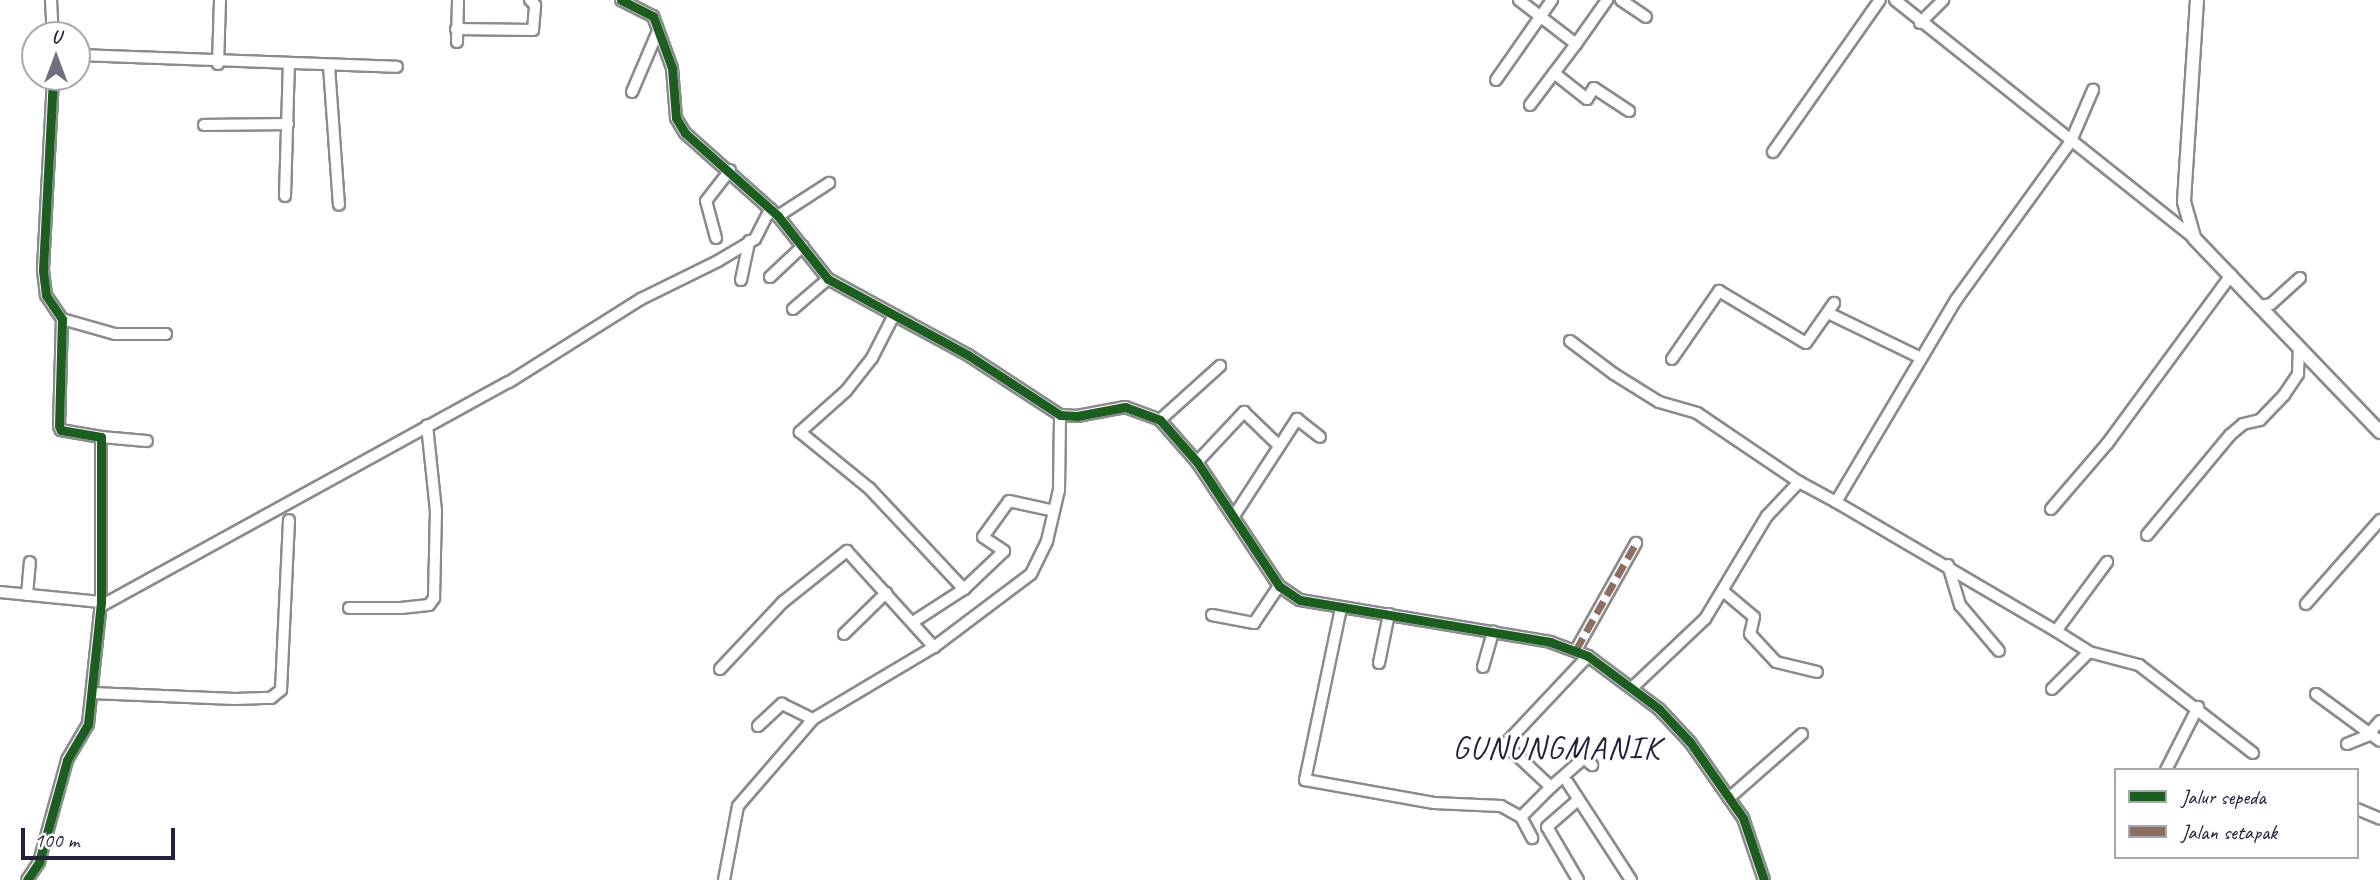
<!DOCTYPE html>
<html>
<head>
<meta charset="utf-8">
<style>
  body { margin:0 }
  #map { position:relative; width:2380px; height:880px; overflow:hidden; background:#fff; font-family:Caveat,sans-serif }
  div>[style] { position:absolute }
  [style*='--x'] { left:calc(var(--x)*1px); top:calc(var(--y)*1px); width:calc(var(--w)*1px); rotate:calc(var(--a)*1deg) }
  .roads { filter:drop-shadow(2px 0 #8a8a8f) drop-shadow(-2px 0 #8a8a8f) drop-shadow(0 2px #8a8a8f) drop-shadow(0 -2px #8a8a8f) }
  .minor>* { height:10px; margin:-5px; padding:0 5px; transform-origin:5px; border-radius:5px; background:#fff }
  .major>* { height:12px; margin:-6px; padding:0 6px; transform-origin:6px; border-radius:6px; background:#fff }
  .quiet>* { height:7px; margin-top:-3.5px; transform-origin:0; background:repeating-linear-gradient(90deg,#8d6e63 0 14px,transparent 0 21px) }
  .cycleway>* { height:9px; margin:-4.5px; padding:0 4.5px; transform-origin:4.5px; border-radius:4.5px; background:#1b5e20 }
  span { translate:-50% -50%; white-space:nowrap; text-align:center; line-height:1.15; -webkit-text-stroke:6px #fff; paint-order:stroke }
  .quarter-label { font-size:32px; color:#22223b; letter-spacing:2px }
  .legend { position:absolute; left:2114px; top:768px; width:245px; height:91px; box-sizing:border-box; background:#fff; border:2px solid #a7a7b1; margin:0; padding:9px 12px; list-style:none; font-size:21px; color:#22223b }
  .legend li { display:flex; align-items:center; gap:14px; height:35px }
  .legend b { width:35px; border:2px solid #a7a7b1 }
  .north { position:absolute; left:21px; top:21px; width:70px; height:70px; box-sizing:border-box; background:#fff; border:2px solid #a7a7b1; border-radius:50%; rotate:0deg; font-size:19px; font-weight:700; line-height:28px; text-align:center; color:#22223b }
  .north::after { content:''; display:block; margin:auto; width:24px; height:32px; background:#6f6f80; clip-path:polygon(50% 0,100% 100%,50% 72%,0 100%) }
  .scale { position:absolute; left:21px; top:828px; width:154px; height:32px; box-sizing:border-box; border:4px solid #22223b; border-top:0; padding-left:9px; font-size:21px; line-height:24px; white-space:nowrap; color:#22223b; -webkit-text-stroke:5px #fff; paint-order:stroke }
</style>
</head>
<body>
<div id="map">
  <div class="roads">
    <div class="minor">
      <i style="--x:51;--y:0;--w:35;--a:87"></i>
      <i style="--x:621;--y:0;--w:36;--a:27"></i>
      <i style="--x:653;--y:16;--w:55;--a:69.9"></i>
      <i style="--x:672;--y:68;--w:50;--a:85.4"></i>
      <i style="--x:676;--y:118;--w:17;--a:59"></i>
      <i style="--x:685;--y:133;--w:125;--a:41.7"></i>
      <i style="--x:778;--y:216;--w:80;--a:51.6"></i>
      <i style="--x:828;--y:279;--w:159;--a:28.5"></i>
      <i style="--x:968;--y:355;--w:110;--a:33.1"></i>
      <i style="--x:1060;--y:415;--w:17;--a:3"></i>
      <i style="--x:1077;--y:416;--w:49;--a:-10.6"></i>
      <i style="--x:1125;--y:407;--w:37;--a:20"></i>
      <i style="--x:1160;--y:420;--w:56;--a:48.6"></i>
      <i style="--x:1197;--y:462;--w:149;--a:56.5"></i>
      <i style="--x:1279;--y:586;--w:25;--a:34"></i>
      <i style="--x:1300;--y:600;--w:254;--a:9.5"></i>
      <i style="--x:1550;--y:642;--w:40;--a:20.2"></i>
      <i style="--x:1588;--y:656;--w:89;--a:36.7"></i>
      <i style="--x:1659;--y:709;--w:45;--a:46.8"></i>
      <i style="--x:1690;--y:742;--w:93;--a:55.1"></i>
      <i style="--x:1743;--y:818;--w:65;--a:71.3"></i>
      <i style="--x:1519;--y:0;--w:72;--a:37.7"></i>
      <i style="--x:1576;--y:44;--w:54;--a:-54.8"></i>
      <i style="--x:1621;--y:0;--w:30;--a:34"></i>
      <i style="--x:1895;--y:0;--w:382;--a:38.5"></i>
      <i style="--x:1920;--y:23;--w:33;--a:-45"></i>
      <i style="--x:456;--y:29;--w:77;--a:0.7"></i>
      <i style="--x:533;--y:30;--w:25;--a:-85"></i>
      <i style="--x:535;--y:5;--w:7;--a:-135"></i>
      <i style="--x:457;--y:42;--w:42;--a:-88.6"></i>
      <i style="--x:77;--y:55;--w:320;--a:2.1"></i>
      <i style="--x:218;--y:64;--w:64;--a:-88.2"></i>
      <i style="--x:329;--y:66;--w:139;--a:85.9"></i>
      <i style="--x:1554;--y:73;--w:42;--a:38.2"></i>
      <i style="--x:1587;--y:99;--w:13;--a:-58"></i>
      <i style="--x:1594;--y:88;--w:42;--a:33.3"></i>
      <i style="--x:1496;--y:80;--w:98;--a:-55"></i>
      <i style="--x:632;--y:92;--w:66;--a:-66.9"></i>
      <i style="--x:1530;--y:105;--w:76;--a:-53"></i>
      <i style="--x:204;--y:125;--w:84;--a:-0.7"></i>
      <i style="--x:1773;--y:152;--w:186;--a:-54.9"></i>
      <i style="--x:285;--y:196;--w:133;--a:-88.3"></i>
      <i style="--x:778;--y:216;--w:61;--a:-32.9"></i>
      <i style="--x:716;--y:238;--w:38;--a:-105"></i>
      <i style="--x:706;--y:201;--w:39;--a:-52"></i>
      <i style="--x:770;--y:277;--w:45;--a:-43.2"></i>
      <i style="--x:741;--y:280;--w:40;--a:-78"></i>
      <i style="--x:2259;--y:306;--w:12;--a:-9"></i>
      <i style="--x:2271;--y:304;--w:39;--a:-42"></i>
      <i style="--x:793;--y:309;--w:46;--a:-40.6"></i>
      <i style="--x:1828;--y:313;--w:103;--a:25.8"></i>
      <i style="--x:894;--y:315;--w:48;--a:117.1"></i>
      <i style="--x:872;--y:358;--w:42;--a:128.2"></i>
      <i style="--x:846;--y:391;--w:62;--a:138.3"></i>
      <i style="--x:800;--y:432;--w:89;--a:39.1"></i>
      <i style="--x:869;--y:488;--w:139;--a:46.8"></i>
      <i style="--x:62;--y:319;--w:55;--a:15.8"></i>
      <i style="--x:115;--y:334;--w:51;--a:0"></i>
      <i style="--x:1570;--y:341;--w:55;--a:36.9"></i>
      <i style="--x:1614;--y:374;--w:53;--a:31.9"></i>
      <i style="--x:1659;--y:402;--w:40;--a:16"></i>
      <i style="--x:1697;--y:413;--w:123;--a:34.1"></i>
      <i style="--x:1672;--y:359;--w:83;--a:-55.3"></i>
      <i style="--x:1719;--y:291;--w:101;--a:30.9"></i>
      <i style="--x:1806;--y:343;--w:49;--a:-55"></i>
      <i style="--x:1160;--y:420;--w:81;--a:-42"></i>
      <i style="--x:101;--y:437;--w:46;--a:5"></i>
      <i style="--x:1197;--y:462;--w:69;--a:-46.8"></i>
      <i style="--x:1244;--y:412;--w:47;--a:44.1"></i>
      <i style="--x:1836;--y:502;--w:255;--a:30.4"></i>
      <i style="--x:2056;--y:631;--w:86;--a:-53.5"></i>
      <i style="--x:2051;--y:509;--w:86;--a:-49.3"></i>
      <i style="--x:2107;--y:444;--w:210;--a:-53.7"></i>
      <i style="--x:1234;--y:516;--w:116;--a:-57"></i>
      <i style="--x:1297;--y:419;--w:29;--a:38"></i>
      <i style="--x:2147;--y:535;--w:130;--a:-50.3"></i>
      <i style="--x:2230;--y:435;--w:17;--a:-40"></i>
      <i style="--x:2243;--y:424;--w:17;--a:-13"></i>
      <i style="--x:2260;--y:420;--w:35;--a:-46"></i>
      <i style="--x:2284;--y:395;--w:25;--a:-56"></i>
      <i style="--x:2298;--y:374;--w:27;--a:-88"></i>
      <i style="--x:1948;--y:565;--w:42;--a:73.3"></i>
      <i style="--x:1960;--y:605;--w:60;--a:49.7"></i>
      <i style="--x:1723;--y:591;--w:40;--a:40"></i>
      <i style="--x:1754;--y:617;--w:17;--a:103"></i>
      <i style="--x:1750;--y:634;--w:38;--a:47"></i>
      <i style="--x:1776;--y:662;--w:42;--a:13.7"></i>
      <i style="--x:0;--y:592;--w:101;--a:5.7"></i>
      <i style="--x:27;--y:595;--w:33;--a:-85"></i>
      <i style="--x:2306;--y:604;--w:112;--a:-48.6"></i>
      <i style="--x:101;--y:606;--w:465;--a:-28.8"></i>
      <i style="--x:509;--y:382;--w:156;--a:-32.2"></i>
      <i style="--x:641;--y:299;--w:86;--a:-26.3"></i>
      <i style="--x:718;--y:261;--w:43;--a:-30.7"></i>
      <i style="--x:755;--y:239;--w:34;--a:-63"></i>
      <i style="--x:349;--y:608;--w:52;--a:0"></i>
      <i style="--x:401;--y:608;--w:28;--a:-6"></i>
      <i style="--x:429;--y:605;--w:9;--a:-54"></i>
      <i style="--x:434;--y:598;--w:87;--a:-88.7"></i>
      <i style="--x:436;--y:511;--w:86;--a:-96"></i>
      <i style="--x:1341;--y:608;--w:176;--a:101.8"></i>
      <i style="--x:1305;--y:780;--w:131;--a:10.1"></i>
      <i style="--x:1434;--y:803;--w:67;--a:2.6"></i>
      <i style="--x:1501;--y:806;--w:23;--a:29"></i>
      <i style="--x:1521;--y:817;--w:24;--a:62"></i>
      <i style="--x:1212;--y:615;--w:43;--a:10.8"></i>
      <i style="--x:1254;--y:623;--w:45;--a:-56"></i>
      <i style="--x:913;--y:622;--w:61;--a:-32.9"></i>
      <i style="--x:964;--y:589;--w:55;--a:-43.5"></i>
      <i style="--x:1004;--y:551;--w:25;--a:-146"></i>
      <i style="--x:983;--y:537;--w:44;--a:-54.2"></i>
      <i style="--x:1009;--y:501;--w:46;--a:12.5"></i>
      <i style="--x:2056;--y:631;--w:39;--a:32"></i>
      <i style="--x:2089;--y:652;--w:52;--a:14.6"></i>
      <i style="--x:2139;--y:665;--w:144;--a:37.7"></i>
      <i style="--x:844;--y:634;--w:59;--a:-44.3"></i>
      <i style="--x:1576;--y:650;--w:123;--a:-60.7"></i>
      <i style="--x:1588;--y:656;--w:121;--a:133.3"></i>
      <i style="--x:1505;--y:744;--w:63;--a:43.1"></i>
      <i style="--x:1551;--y:787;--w:44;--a:-41.3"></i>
      <i style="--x:1584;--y:758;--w:11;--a:41"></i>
      <i style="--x:1379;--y:663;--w:50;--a:-78.5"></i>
      <i style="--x:1483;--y:667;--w:37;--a:-74"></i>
      <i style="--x:720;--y:669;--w:92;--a:-46.8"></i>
      <i style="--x:783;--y:602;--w:82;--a:-38.6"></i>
      <i style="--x:847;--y:551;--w:130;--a:47.8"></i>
      <i style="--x:1633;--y:687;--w:99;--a:-43.4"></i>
      <i style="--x:1705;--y:619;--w:120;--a:-59"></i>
      <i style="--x:1767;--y:516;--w:47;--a:-46.7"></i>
      <i style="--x:1799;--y:482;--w:42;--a:28.4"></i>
      <i style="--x:1836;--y:502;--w:235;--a:-59.3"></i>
      <i style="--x:1956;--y:300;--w:196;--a:-54.1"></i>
      <i style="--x:2071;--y:141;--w:56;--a:-66.7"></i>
      <i style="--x:2052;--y:689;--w:52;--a:-45"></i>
      <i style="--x:92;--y:693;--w:143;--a:2.4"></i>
      <i style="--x:235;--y:699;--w:36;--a:-2"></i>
      <i style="--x:271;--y:698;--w:13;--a:-39"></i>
      <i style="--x:281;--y:690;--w:170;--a:-87.3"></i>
      <i style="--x:2316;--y:694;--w:79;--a:36.3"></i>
      <i style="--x:758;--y:726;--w:33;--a:-43"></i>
      <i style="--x:782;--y:704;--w:34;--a:26"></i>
      <i style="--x:2347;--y:744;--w:22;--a:-22"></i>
      <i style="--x:2367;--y:736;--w:20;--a:-49"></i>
      <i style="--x:2166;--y:770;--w:71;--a:-63.1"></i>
      <i style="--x:1568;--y:783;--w:116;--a:57"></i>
      <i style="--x:1729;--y:798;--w:97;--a:-41.2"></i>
      <i style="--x:2357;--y:809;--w:25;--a:23"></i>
      <i style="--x:1521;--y:817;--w:42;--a:-45"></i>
      <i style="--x:27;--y:880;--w:22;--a:-56"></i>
      <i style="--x:39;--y:862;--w:106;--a:-74.6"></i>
      <i style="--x:67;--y:760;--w:42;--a:-59.7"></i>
      <i style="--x:88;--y:724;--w:123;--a:-83.9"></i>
      <i style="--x:101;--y:602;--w:165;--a:-90"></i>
      <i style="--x:101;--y:437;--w:41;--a:-170.1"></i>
      <i style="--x:61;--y:430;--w:4;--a:-117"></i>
      <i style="--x:59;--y:426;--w:107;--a:-88.4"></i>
      <i style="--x:62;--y:319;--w:29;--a:-124"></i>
      <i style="--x:46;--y:295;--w:26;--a:-97"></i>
      <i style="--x:43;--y:269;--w:192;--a:-87"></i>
      <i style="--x:724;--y:880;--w:75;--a:-79.3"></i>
      <i style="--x:738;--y:806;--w:115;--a:-49.2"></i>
      <i style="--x:813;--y:719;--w:141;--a:-30.8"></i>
      <i style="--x:934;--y:647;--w:121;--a:-37"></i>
      <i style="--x:1031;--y:574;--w:37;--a:-64"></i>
      <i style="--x:1047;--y:541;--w:52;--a:-76.8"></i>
      <i style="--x:1059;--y:490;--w:75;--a:-89.2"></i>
      <i style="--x:1578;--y:880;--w:61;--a:-120.3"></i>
      <i style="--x:1547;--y:827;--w:41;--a:-41.1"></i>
    </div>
    <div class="major">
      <i style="--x:2197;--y:0;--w:202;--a:93.7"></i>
      <i style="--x:2184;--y:202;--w:37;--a:74"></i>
      <i style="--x:2194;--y:238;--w:269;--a:46.2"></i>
    </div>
  </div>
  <div class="quiet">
    <i style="--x:1576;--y:650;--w:123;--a:-60.7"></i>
  </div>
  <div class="cycleway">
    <i style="--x:621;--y:0;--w:36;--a:27"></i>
    <i style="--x:653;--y:16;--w:55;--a:69.9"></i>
    <i style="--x:672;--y:68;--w:50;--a:85.4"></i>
    <i style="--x:676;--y:118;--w:17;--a:59"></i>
    <i style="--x:685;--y:133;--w:125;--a:41.7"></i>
    <i style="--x:778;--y:216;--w:80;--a:51.6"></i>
    <i style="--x:828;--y:279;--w:159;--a:28.5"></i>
    <i style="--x:968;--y:355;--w:110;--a:33.1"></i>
    <i style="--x:1060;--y:415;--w:17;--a:3"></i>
    <i style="--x:1077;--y:416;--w:49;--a:-10.6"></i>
    <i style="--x:1125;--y:407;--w:37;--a:20"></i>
    <i style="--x:1160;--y:420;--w:56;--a:48.6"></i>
    <i style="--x:1197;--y:462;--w:149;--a:56.5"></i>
    <i style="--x:1279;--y:586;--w:25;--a:34"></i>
    <i style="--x:1300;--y:600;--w:254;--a:9.5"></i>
    <i style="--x:1550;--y:642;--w:40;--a:20.2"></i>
    <i style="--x:1588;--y:656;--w:89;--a:36.7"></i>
    <i style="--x:1659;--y:709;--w:45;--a:46.8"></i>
    <i style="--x:1690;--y:742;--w:93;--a:55.1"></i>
    <i style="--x:1743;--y:818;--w:65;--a:71.3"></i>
    <i style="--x:27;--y:880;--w:22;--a:-56"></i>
    <i style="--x:39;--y:862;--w:106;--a:-74.6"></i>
    <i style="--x:67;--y:760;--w:42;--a:-59.7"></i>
    <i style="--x:88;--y:724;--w:123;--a:-83.9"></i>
    <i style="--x:101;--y:602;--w:165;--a:-90"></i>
    <i style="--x:101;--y:437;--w:41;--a:-170.1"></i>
    <i style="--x:61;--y:430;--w:4;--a:-117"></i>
    <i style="--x:59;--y:426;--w:107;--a:-88.4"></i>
    <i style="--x:62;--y:319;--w:29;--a:-124"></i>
    <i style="--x:46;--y:295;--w:26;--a:-97"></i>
    <i style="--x:43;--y:269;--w:192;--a:-87"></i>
  </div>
  <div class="quarter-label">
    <span style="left:1557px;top:748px">GUNUNGMANIK</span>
  </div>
  <ul class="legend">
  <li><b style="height:9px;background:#1b5e20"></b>Jalur sepeda</li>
  <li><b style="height:9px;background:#8d6e63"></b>Jalan setapak</li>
  </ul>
  <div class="north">U</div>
  <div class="scale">100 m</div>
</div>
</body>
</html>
